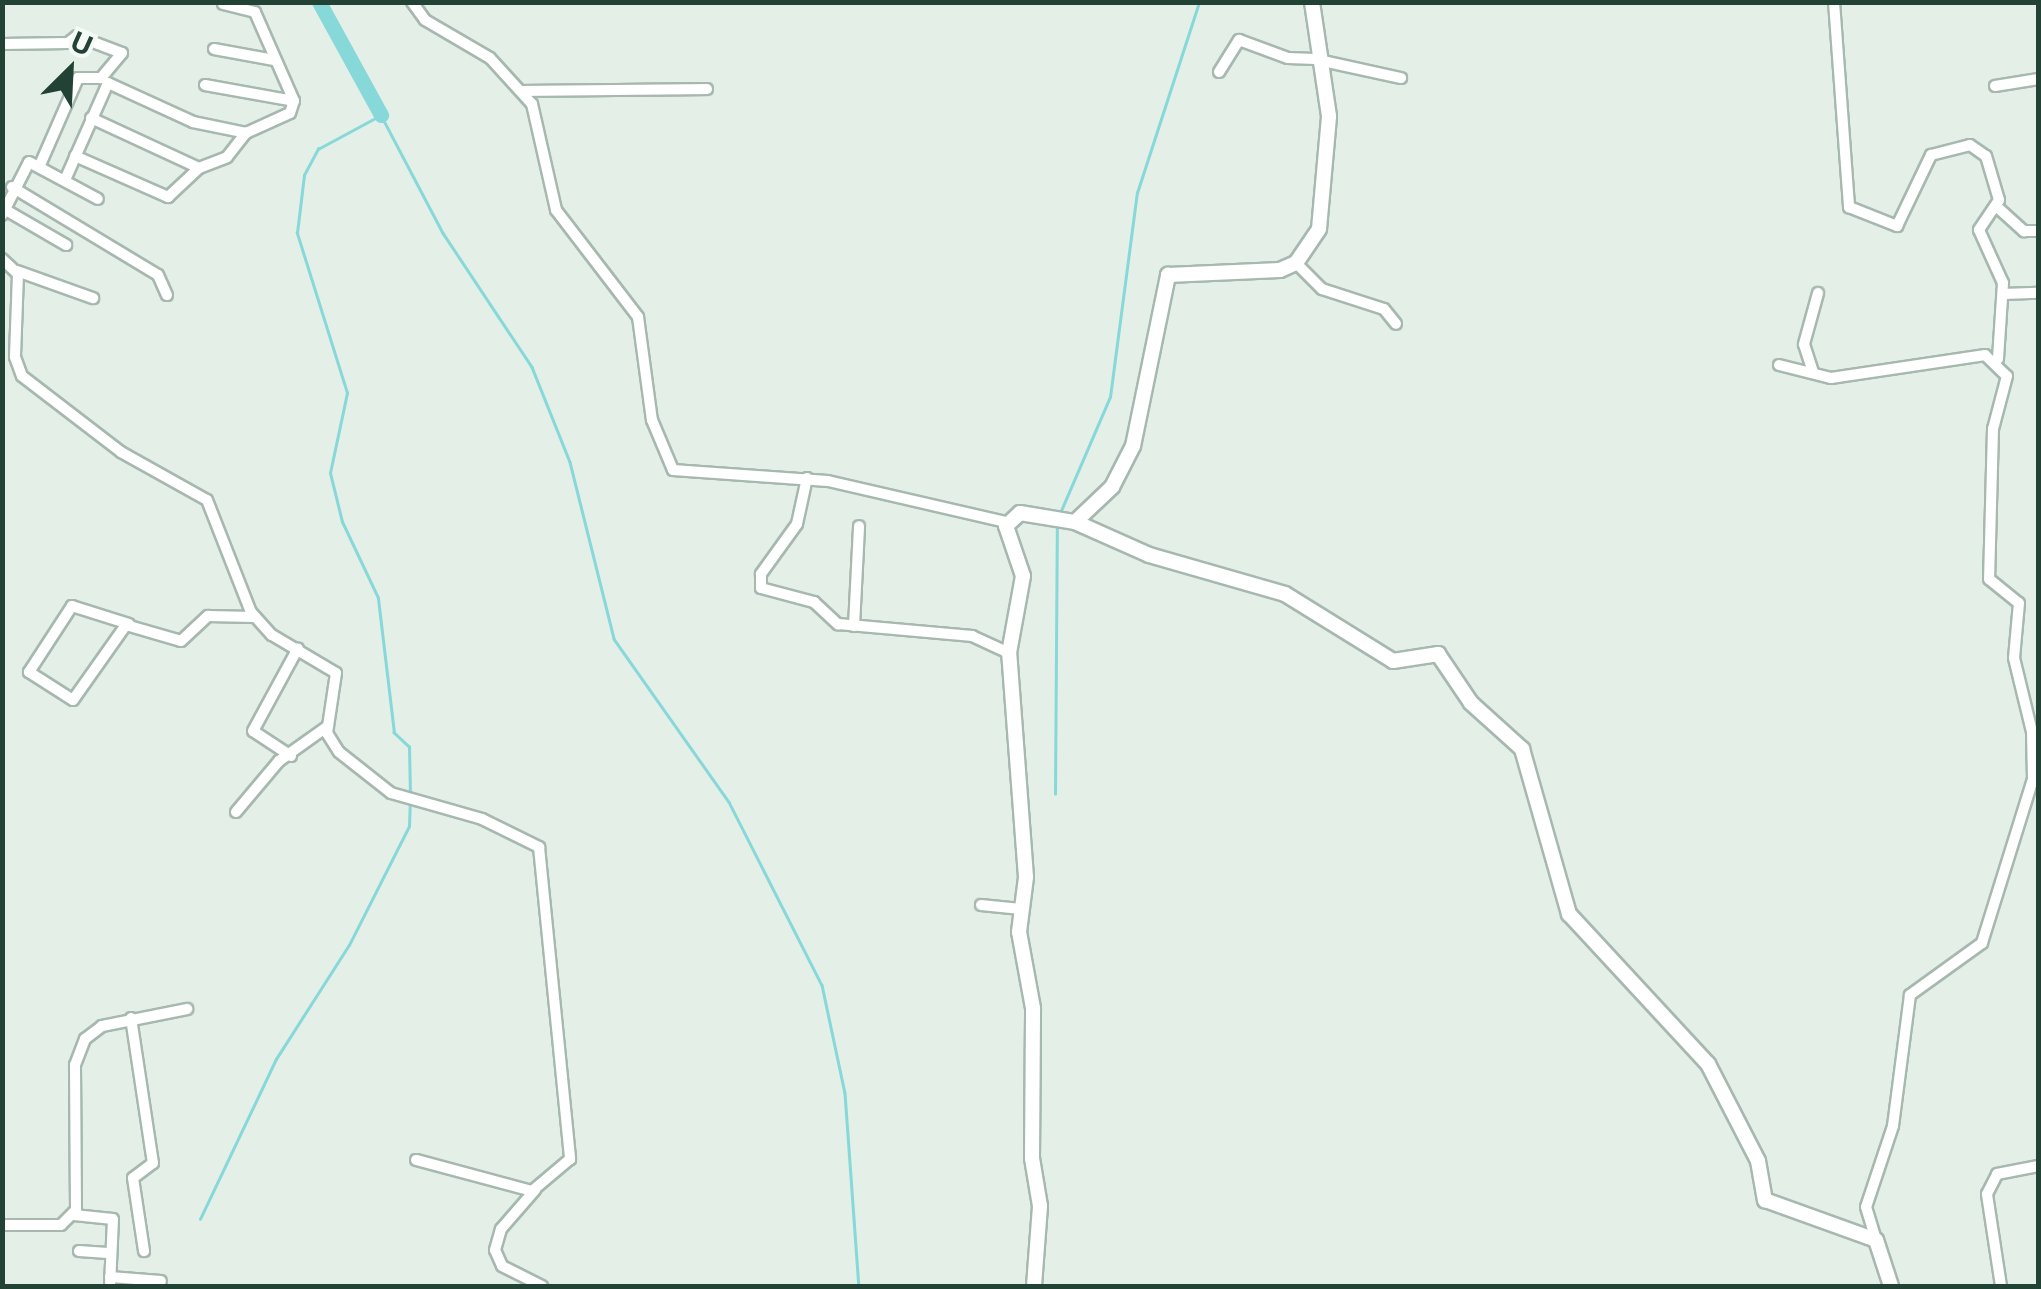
<!DOCTYPE html>
<html>
<head>
<meta charset="utf-8">
<style>
  body { margin:0 }
  #map { position:relative; width:2041px; height:1289px; overflow:hidden; background:#e4efe8; font-family:"Open Sans",sans-serif }
  div>[style] { position:absolute }
  [style*='--x'] { left:calc(var(--x)*1px); top:calc(var(--y)*1px); width:calc(var(--w)*1px); rotate:calc(var(--a)*1deg) }
  .stream>* { height:2.5px; margin:-1.25px; padding:0 1.25px; transform-origin:1.25px; border-radius:1.25px; background:#86d8d9 }
  .river>* { height:15px; margin:-7.5px; padding:0 7.5px; transform-origin:7.5px; border-radius:7.5px; background:#86d8d9 }
  .roads { filter:drop-shadow(2px 0 #a6b8af) drop-shadow(-2px 0 #a6b8af) drop-shadow(0 2px #a6b8af) drop-shadow(0 -2px #a6b8af) }
  .street>* { height:10px; margin:-5px; padding:0 5px; transform-origin:5px; border-radius:5px; background:#fff }
  .secondary>* { height:14px; margin:-7px; padding:0 7px; transform-origin:7px; border-radius:7px; background:#fff }
  span { translate:-50% -50%; white-space:nowrap; text-align:center; line-height:1.15; -webkit-text-stroke:9px #f5faf7; paint-order:stroke }
  .frame { position:absolute; inset:0; border:5px solid #214235; pointer-events:none }
  .north { position:absolute; left:20px; top:20px; width:100px; height:100px; -webkit-text-stroke:8px #f5faf7; paint-order:stroke; rotate:24deg; font-size:28px; font-weight:700; line-height:40px; text-align:center; color:#214235 }
  .north::after { content:''; display:block; margin:auto; width:35px; height:45px; background:#214235; clip-path:polygon(50% 0,100% 100%,50% 72%,0 100%) }
</style>
</head>
<body>
<div id="map">
  <div class="stream">
    <i style="--x:1060;--y:513;--w:126;--a:-66.7"></i>
    <i style="--x:1110;--y:397;--w:206;--a:-82.5"></i>
    <i style="--x:1137;--y:193;--w:201;--a:-72"></i>
    <i style="--x:1055;--y:794;--w:268;--a:-89.6"></i>
    <i style="--x:410;--y:795;--w:48;--a:-91.2"></i>
    <i style="--x:409;--y:747;--w:21;--a:-137"></i>
    <i style="--x:394;--y:733;--w:136;--a:-96.8"></i>
    <i style="--x:378;--y:598;--w:84;--a:-115.3"></i>
    <i style="--x:342;--y:522;--w:50;--a:-103.8"></i>
    <i style="--x:330;--y:473;--w:82;--a:-78"></i>
    <i style="--x:347;--y:393;--w:168;--a:-107.4"></i>
    <i style="--x:297;--y:233;--w:58;--a:-83.1"></i>
    <i style="--x:304;--y:175;--w:30;--a:-62"></i>
    <i style="--x:318;--y:149;--w:72;--a:-28.4"></i>
    <i style="--x:381;--y:115;--w:133;--a:62.3"></i>
    <i style="--x:443;--y:233;--w:161;--a:56.4"></i>
    <i style="--x:532;--y:367;--w:102;--a:68.2"></i>
    <i style="--x:570;--y:462;--w:182;--a:76"></i>
    <i style="--x:614;--y:639;--w:199;--a:54.8"></i>
    <i style="--x:729;--y:802;--w:205;--a:63.1"></i>
    <i style="--x:822;--y:985;--w:110;--a:78"></i>
    <i style="--x:845;--y:1093;--w:194;--a:85.9"></i>
    <i style="--x:200;--y:1219;--w:177;--a:-64.6"></i>
    <i style="--x:276;--y:1059;--w:135;--a:-57.4"></i>
    <i style="--x:349;--y:945;--w:133;--a:-63.2"></i>
    <i style="--x:409;--y:826;--w:23;--a:-88"></i>
  </div>
  <div class="river">
    <i style="--x:319;--y:2;--w:129;--a:61.2"></i>
  </div>
  <div class="roads">
    <div class="street">
      <i style="--x:412;--y:2;--w:22;--a:54"></i>
      <i style="--x:425;--y:20;--w:75;--a:30.3"></i>
      <i style="--x:490;--y:58;--w:62;--a:47.6"></i>
      <i style="--x:532;--y:104;--w:109;--a:77.2"></i>
      <i style="--x:556;--y:210;--w:135;--a:52.5"></i>
      <i style="--x:638;--y:317;--w:104;--a:82.3"></i>
      <i style="--x:652;--y:420;--w:54;--a:67.2"></i>
      <i style="--x:673;--y:470;--w:155;--a:4.1"></i>
      <i style="--x:828;--y:481;--w:183;--a:13"></i>
      <i style="--x:1834;--y:2;--w:206;--a:85.8"></i>
      <i style="--x:1849;--y:207;--w:52;--a:21.6"></i>
      <i style="--x:1897;--y:226;--w:79;--a:-64.4"></i>
      <i style="--x:1931;--y:155;--w:40;--a:-14.4"></i>
      <i style="--x:1970;--y:145;--w:19;--a:35"></i>
      <i style="--x:1986;--y:156;--w:46;--a:73.5"></i>
      <i style="--x:1999;--y:200;--w:36;--a:124"></i>
      <i style="--x:1979;--y:230;--w:58;--a:65.6"></i>
      <i style="--x:2003;--y:283;--w:76;--a:93.8"></i>
      <i style="--x:2;--y:44;--w:66;--a:-0.9"></i>
      <i style="--x:68;--y:43;--w:11;--a:-38"></i>
      <i style="--x:77;--y:36;--w:48;--a:20.7"></i>
      <i style="--x:122;--y:53;--w:33;--a:130"></i>
      <i style="--x:101;--y:78;--w:23;--a:180"></i>
      <i style="--x:78;--y:78;--w:95;--a:113.6"></i>
      <i style="--x:214;--y:49;--w:61;--a:10.4"></i>
      <i style="--x:1323;--y:61;--w:80;--a:12.3"></i>
      <i style="--x:1219;--y:72;--w:38;--a:-58"></i>
      <i style="--x:1239;--y:40;--w:52;--a:20.2"></i>
      <i style="--x:1288;--y:58;--w:34;--a:2"></i>
      <i style="--x:205;--y:85;--w:90;--a:10.2"></i>
      <i style="--x:1995;--y:86;--w:44;--a:-9.2"></i>
      <i style="--x:524;--y:91;--w:183;--a:-0.6"></i>
      <i style="--x:91;--y:118;--w:119;--a:24.8"></i>
      <i style="--x:75;--y:156;--w:102;--a:23.8"></i>
      <i style="--x:168;--y:197;--w:42;--a:-43.1"></i>
      <i style="--x:199;--y:168;--w:30;--a:-21"></i>
      <i style="--x:227;--y:157;--w:31;--a:-52"></i>
      <i style="--x:65;--y:180;--w:106;--a:-66.1"></i>
      <i style="--x:108;--y:83;--w:94;--a:24.6"></i>
      <i style="--x:193;--y:122;--w:54;--a:11.7"></i>
      <i style="--x:246;--y:133;--w:48;--a:-24.4"></i>
      <i style="--x:290;--y:113;--w:13;--a:-72"></i>
      <i style="--x:294;--y:101;--w:97;--a:-113.7"></i>
      <i style="--x:255;--y:12;--w:33;--a:-166"></i>
      <i style="--x:12;--y:187;--w:170;--a:31.1"></i>
      <i style="--x:158;--y:275;--w:22;--a:66"></i>
      <i style="--x:1996;--y:206;--w:38;--a:42"></i>
      <i style="--x:2024;--y:231;--w:14;--a:0"></i>
      <i style="--x:4;--y:209;--w:72;--a:30.1"></i>
      <i style="--x:2;--y:215;--w:59;--a:-63"></i>
      <i style="--x:29;--y:162;--w:78;--a:28.2"></i>
      <i style="--x:2;--y:259;--w:22;--a:43"></i>
      <i style="--x:18;--y:274;--w:83;--a:92.1"></i>
      <i style="--x:15;--y:357;--w:20;--a:70"></i>
      <i style="--x:22;--y:376;--w:125;--a:37.5"></i>
      <i style="--x:121;--y:452;--w:98;--a:29.2"></i>
      <i style="--x:207;--y:500;--w:120;--a:68.6"></i>
      <i style="--x:251;--y:612;--w:31;--a:48"></i>
      <i style="--x:272;--y:635;--w:74;--a:30.7"></i>
      <i style="--x:336;--y:673;--w:61;--a:98.5"></i>
      <i style="--x:327;--y:733;--w:22;--a:58"></i>
      <i style="--x:339;--y:752;--w:66;--a:38.3"></i>
      <i style="--x:391;--y:793;--w:95;--a:15.9"></i>
      <i style="--x:482;--y:819;--w:64;--a:26.2"></i>
      <i style="--x:539;--y:847;--w:314;--a:84.3"></i>
      <i style="--x:570;--y:1159;--w:50;--a:139.9"></i>
      <i style="--x:532;--y:1191;--w:120;--a:-165"></i>
      <i style="--x:1296;--y:263;--w:37;--a:45"></i>
      <i style="--x:1322;--y:289;--w:65;--a:17.9"></i>
      <i style="--x:1384;--y:309;--w:19;--a:51"></i>
      <i style="--x:17;--y:271;--w:81;--a:19.6"></i>
      <i style="--x:2003;--y:294;--w:35;--a:-2"></i>
      <i style="--x:1779;--y:365;--w:54;--a:14"></i>
      <i style="--x:1831;--y:378;--w:156;--a:-8.5"></i>
      <i style="--x:1985;--y:355;--w:30;--a:44"></i>
      <i style="--x:2007;--y:376;--w:55;--a:104.8"></i>
      <i style="--x:1993;--y:429;--w:150;--a:91.5"></i>
      <i style="--x:1989;--y:579;--w:38;--a:39"></i>
      <i style="--x:2019;--y:603;--w:55;--a:95.2"></i>
      <i style="--x:2014;--y:658;--w:76;--a:76.3"></i>
      <i style="--x:2032;--y:732;--w:47;--a:88.8"></i>
      <i style="--x:2033;--y:779;--w:172;--a:107.3"></i>
      <i style="--x:1982;--y:943;--w:89;--a:144.2"></i>
      <i style="--x:1910;--y:995;--w:132;--a:97.4"></i>
      <i style="--x:1893;--y:1126;--w:85;--a:108.4"></i>
      <i style="--x:1866;--y:1207;--w:34;--a:73"></i>
      <i style="--x:1813;--y:372;--w:29;--a:-108"></i>
      <i style="--x:1804;--y:344;--w:53;--a:-74.6"></i>
      <i style="--x:807;--y:478;--w:47;--a:102.3"></i>
      <i style="--x:797;--y:524;--w:62;--a:125.8"></i>
      <i style="--x:761;--y:574;--w:14;--a:90"></i>
      <i style="--x:761;--y:588;--w:55;--a:14.8"></i>
      <i style="--x:814;--y:602;--w:33;--a:43"></i>
      <i style="--x:838;--y:624;--w:135;--a:5.1"></i>
      <i style="--x:972;--y:636;--w:41;--a:24.7"></i>
      <i style="--x:129;--y:624;--w:60;--a:-162.5"></i>
      <i style="--x:72;--y:606;--w:79;--a:123.1"></i>
      <i style="--x:29;--y:672;--w:52;--a:32.5"></i>
      <i style="--x:73;--y:700;--w:92;--a:-54.8"></i>
      <i style="--x:126;--y:625;--w:57;--a:16.2"></i>
      <i style="--x:181;--y:641;--w:37;--a:-43"></i>
      <i style="--x:208;--y:616;--w:46;--a:1.2"></i>
      <i style="--x:854;--y:626;--w:100;--a:-87.1"></i>
      <i style="--x:291;--y:756;--w:45;--a:-146.7"></i>
      <i style="--x:253;--y:731;--w:94;--a:-61.5"></i>
      <i style="--x:236;--y:812;--w:67;--a:-49.9"></i>
      <i style="--x:279;--y:761;--w:60;--a:-35.5"></i>
      <i style="--x:981;--y:905;--w:40;--a:5.7"></i>
      <i style="--x:131;--y:1018;--w:147;--a:81.4"></i>
      <i style="--x:153;--y:1163;--w:25;--a:143"></i>
      <i style="--x:133;--y:1178;--w:74;--a:81.4"></i>
      <i style="--x:535;--y:1190;--w:52;--a:131.1"></i>
      <i style="--x:501;--y:1229;--w:22;--a:106"></i>
      <i style="--x:495;--y:1250;--w:17;--a:66"></i>
      <i style="--x:502;--y:1266;--w:45;--a:26.6"></i>
      <i style="--x:74;--y:1215;--w:39;--a:6"></i>
      <i style="--x:113;--y:1219;--w:67;--a:92.6"></i>
      <i style="--x:2;--y:1225;--w:59;--a:0"></i>
      <i style="--x:61;--y:1225;--w:21;--a:-45"></i>
      <i style="--x:76;--y:1210;--w:145;--a:-90.4"></i>
      <i style="--x:75;--y:1065;--w:28;--a:-69"></i>
      <i style="--x:85;--y:1039;--w:21;--a:-37"></i>
      <i style="--x:102;--y:1026;--w:87;--a:-11.3"></i>
      <i style="--x:79;--y:1251;--w:32;--a:4"></i>
      <i style="--x:110;--y:1277;--w:51;--a:4.5"></i>
      <i style="--x:2001;--y:1286;--w:93;--a:-98.7"></i>
      <i style="--x:1987;--y:1194;--w:22;--a:-63"></i>
      <i style="--x:1997;--y:1174;--w:42;--a:-11"></i>
    </div>
    <div class="secondary">
      <i style="--x:1075;--y:522;--w:51;--a:-43.4"></i>
      <i style="--x:1112;--y:487;--w:46;--a:-62.9"></i>
      <i style="--x:1133;--y:446;--w:175;--a:-78.4"></i>
      <i style="--x:1168;--y:275;--w:112;--a:-2.6"></i>
      <i style="--x:1280;--y:270;--w:17;--a:-24"></i>
      <i style="--x:1296;--y:263;--w:41;--a:-55.9"></i>
      <i style="--x:1319;--y:229;--w:113;--a:-84.9"></i>
      <i style="--x:1329;--y:116;--w:115;--a:-98.5"></i>
      <i style="--x:1034;--y:1286;--w:80;--a:-85.7"></i>
      <i style="--x:1040;--y:1206;--w:49;--a:-99.5"></i>
      <i style="--x:1032;--y:1158;--w:150;--a:-89.6"></i>
      <i style="--x:1033;--y:1008;--w:77;--a:-100.4"></i>
      <i style="--x:1019;--y:932;--w:55;--a:-82.7"></i>
      <i style="--x:1026;--y:877;--w:225;--a:-94.3"></i>
      <i style="--x:1009;--y:653;--w:78;--a:-79.7"></i>
      <i style="--x:1023;--y:576;--w:53;--a:-108.8"></i>
      <i style="--x:1006;--y:526;--w:19;--a:-43"></i>
      <i style="--x:1020;--y:513;--w:56;--a:9.3"></i>
      <i style="--x:1075;--y:522;--w:81;--a:24"></i>
      <i style="--x:1149;--y:555;--w:141;--a:16"></i>
      <i style="--x:1285;--y:594;--w:127;--a:31.8"></i>
      <i style="--x:1393;--y:661;--w:46;--a:-8.8"></i>
      <i style="--x:1438;--y:654;--w:59;--a:56"></i>
      <i style="--x:1471;--y:703;--w:69;--a:42"></i>
      <i style="--x:1522;--y:749;--w:172;--a:74.1"></i>
      <i style="--x:1569;--y:914;--w:205;--a:47.2"></i>
      <i style="--x:1708;--y:1064;--w:109;--a:62.7"></i>
      <i style="--x:1758;--y:1161;--w:40;--a:80"></i>
      <i style="--x:1765;--y:1200;--w:118;--a:19.8"></i>
      <i style="--x:1876;--y:1240;--w:48;--a:71.9"></i>
    </div>
  </div>
  <div class="frame"></div>
  <div class="north">U</div>
</div>
</body>
</html>
